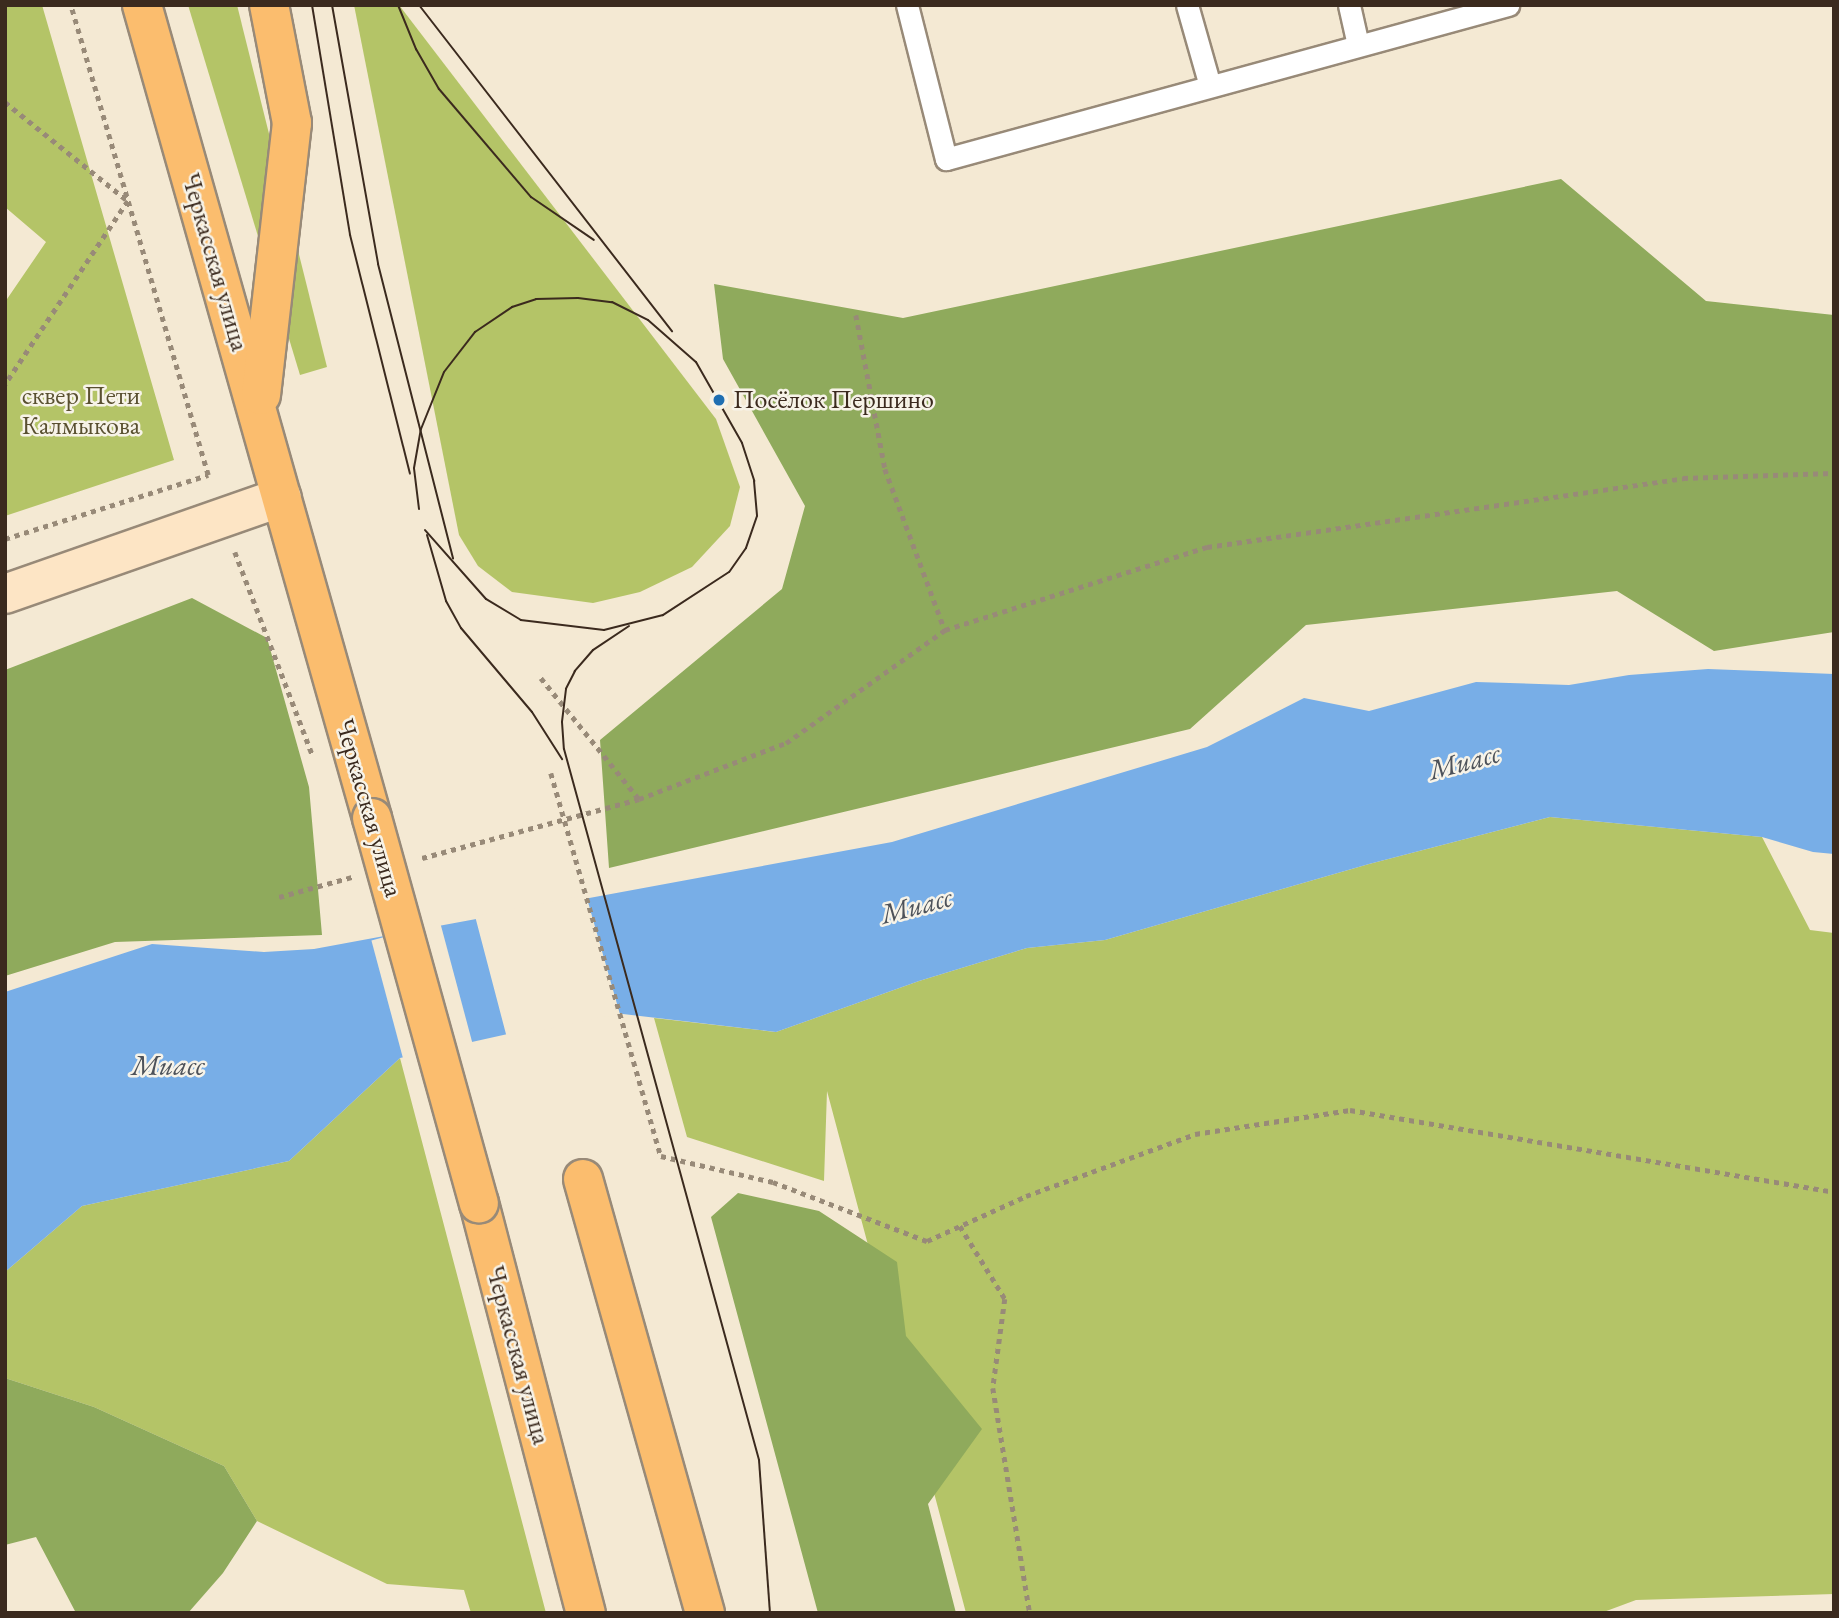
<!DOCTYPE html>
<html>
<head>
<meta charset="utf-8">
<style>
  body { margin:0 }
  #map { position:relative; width:1839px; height:1618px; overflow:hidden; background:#f4e9d3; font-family:"EB Garamond",serif }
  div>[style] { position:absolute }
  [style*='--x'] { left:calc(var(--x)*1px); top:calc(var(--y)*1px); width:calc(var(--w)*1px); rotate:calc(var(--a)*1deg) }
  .green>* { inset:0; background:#b4c467 }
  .forest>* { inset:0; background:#8faa5c }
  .water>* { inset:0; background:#78aee7 }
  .pier>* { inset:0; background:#f4e9d3; transform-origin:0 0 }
  .path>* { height:4.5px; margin-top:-2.25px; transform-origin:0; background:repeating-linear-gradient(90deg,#988a78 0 5px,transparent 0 10px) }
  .roads { filter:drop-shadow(2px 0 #988a78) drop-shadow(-2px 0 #988a78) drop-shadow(0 2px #988a78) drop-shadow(0 -2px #988a78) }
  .service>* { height:21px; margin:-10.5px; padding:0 10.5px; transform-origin:10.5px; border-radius:10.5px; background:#fff }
  .secondary>* { height:38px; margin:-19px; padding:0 19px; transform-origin:19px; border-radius:19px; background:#fde5c5 }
  .primary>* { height:38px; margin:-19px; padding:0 19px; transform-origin:19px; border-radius:19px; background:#fbbd6e }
  .tram>* { height:2px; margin:-1px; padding:0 1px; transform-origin:1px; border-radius:1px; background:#3b2a1e }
  .path-bridge>* { height:4.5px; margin-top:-2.25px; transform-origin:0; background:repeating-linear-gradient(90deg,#988a78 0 5px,transparent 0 10px) }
  .bridges { filter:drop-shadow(2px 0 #988a78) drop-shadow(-2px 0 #988a78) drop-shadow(0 2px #988a78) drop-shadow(0 -2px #988a78) }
  .primary-bridge>* { height:38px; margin:-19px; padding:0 19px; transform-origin:19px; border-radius:19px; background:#fbbd6e }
  .dots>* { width:19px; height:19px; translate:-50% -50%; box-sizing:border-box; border:4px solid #f7f3e8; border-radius:50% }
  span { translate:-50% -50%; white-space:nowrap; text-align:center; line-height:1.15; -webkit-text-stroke:5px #f7f3e8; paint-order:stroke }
  .street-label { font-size:26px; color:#3b2a1e }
  .park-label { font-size:26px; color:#595030 }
  .poi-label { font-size:26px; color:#3b2a1e }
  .left { translate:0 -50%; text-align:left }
  .water-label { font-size:28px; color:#4d525a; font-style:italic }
  .frame { position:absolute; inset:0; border:7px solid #3b2a1e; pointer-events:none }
</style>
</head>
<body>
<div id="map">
  <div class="green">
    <i style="clip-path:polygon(5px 5px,42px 5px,174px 460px,5px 516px,5px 302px,46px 242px,5px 207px)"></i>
    <i style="clip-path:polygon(188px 5px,237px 5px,327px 367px,300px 375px)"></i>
    <i style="clip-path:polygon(354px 5px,399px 5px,716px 419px,740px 487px,730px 526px,692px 567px,640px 592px,593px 603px,512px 592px,478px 566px,459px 535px)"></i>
    <i style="clip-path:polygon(1550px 817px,1762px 837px,1810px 930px,1834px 933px,1834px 1594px,1636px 1600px,1601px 1613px,966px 1613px,827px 1091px,824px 1181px,687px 1137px,654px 1018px,776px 1032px,919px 981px,1027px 948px,1105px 940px,1369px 864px)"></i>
    <i style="clip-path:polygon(400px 1058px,546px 1613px,471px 1613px,464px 1590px,387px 1584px,257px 1521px,224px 1466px,94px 1407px,5px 1378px,5px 1272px,82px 1206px,289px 1161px)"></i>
  </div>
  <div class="forest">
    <i style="clip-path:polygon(1561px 179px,1706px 301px,1834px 315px,1834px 632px,1714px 651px,1617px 591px,1306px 625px,1190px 729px,609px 868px,600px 740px,782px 589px,805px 506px,723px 359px,714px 284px,903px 318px)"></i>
    <i style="clip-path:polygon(192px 598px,267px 638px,309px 787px,322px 935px,115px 942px,5px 976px,5px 670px)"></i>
    <i style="clip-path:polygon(738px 1193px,819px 1211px,897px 1262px,906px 1336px,982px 1429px,928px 1504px,956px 1613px,818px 1613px,711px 1217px)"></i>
    <i style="clip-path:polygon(5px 1378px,94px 1407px,224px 1466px,257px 1521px,223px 1573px,188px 1613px,76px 1613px,36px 1537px,5px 1545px)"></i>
  </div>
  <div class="water">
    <i style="clip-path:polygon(1708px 669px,1834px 674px,1834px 854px,1813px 852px,1762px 837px,1550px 817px,1369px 864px,1105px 940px,1027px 948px,919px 981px,776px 1032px,606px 1012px,400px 1058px,289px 1161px,82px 1206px,5px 1272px,5px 992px,152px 944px,264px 952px,314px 949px,892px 842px,1207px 747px,1304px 698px,1369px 711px,1476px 682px,1569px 685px,1629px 675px)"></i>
  </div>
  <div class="pier">
    <i style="clip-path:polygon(586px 895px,621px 1018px,606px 1016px,507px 1038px,475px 916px)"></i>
    <i style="left:440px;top:922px;width:128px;height:71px;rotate:75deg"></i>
  </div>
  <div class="path">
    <i style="--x:5;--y:102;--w:158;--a:38.8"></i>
    <i style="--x:128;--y:201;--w:221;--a:123.8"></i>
    <i style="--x:856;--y:315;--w:157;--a:79.3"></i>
    <i style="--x:885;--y:469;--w:172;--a:69.6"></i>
    <i style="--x:5;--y:539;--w:213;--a:-17.5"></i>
    <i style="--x:208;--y:475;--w:490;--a:-106.3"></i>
    <i style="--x:235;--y:552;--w:218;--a:69.1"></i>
    <i style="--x:541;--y:678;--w:156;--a:51"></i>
    <i style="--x:422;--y:858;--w:225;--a:-15.2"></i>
    <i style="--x:639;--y:799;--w:157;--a:-20.9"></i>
    <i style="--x:786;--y:743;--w:195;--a:-35.4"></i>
    <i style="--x:945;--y:630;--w:275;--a:-17.6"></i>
    <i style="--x:1207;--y:547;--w:481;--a:-8.2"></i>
    <i style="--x:1683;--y:478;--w:151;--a:-1.9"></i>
    <i style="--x:279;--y:897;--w:76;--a:-15.3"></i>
    <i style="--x:661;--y:1156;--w:115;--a:13.1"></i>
    <i style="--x:773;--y:1182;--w:165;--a:21"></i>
    <i style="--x:927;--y:1241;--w:109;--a:-24.4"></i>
    <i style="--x:1026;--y:1196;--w:180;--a:-20.1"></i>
    <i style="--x:1195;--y:1134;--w:157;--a:-8.8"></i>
    <i style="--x:1350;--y:1110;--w:491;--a:9.6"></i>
    <i style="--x:960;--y:1226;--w:86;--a:58.3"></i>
    <i style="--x:1005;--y:1299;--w:90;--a:97.7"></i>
    <i style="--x:993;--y:1388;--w:228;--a:80.7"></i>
  </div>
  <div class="roads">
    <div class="service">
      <i style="--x:907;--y:5;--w:159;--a:75.8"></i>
      <i style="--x:946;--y:159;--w:583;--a:-15.32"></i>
      <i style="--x:1187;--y:5;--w:84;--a:74.1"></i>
      <i style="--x:1349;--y:5;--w:41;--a:77.3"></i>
    </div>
    <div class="secondary">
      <i style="--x:5;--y:594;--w:293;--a:-19.3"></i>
    </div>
    <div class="primary">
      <i style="--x:142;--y:5;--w:845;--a:74.2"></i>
      <i style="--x:261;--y:395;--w:274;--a:-83.5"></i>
      <i style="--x:292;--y:123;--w:120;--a:-101"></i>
      <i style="--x:583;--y:1179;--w:451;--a:74.3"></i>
      <i style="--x:479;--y:1203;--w:424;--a:75.4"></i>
    </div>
  </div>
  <div class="tram">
    <i style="--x:312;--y:5;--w:233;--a:80.6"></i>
    <i style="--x:350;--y:235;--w:246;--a:75.9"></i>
    <i style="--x:332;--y:5;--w:263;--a:79.9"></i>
    <i style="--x:378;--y:264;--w:304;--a:75.7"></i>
    <i style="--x:398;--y:5;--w:48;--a:67.8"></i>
    <i style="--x:416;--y:49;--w:46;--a:60.1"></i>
    <i style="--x:439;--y:89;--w:142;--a:49.6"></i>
    <i style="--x:531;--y:197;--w:76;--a:34.3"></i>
    <i style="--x:419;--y:5;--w:413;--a:52.2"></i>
    <i style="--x:419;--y:509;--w:41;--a:-97"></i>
    <i style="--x:414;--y:468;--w:40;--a:-80"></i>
    <i style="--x:421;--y:429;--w:61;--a:-68"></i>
    <i style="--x:444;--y:372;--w:51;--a:-52.2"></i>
    <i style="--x:475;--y:332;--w:45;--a:-34"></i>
    <i style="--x:512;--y:307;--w:25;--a:-18"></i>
    <i style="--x:536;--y:299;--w:42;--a:-1.4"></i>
    <i style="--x:578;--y:298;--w:34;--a:7"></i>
    <i style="--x:612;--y:302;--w:40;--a:26.6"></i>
    <i style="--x:648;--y:320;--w:64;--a:41.2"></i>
    <i style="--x:696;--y:362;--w:93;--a:60.4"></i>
    <i style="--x:742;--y:443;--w:40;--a:72"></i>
    <i style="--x:754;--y:481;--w:35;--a:85"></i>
    <i style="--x:757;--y:516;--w:34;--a:109"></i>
    <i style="--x:746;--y:548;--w:29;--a:125"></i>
    <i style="--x:729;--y:572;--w:79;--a:146.9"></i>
    <i style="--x:663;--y:615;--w:61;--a:165.7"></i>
    <i style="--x:604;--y:630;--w:84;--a:-173.1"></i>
    <i style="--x:521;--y:620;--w:41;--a:-149"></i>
    <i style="--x:486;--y:599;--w:92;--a:-131.5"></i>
    <i style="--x:427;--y:535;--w:69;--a:73.9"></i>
    <i style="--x:446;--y:601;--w:31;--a:61"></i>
    <i style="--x:461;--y:628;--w:110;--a:49.8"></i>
    <i style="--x:532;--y:712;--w:56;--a:57.4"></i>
    <i style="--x:629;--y:626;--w:43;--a:146.3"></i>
    <i style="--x:593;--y:650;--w:28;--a:131"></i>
    <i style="--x:575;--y:671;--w:20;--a:117"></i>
    <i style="--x:566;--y:689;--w:33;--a:97"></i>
    <i style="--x:562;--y:722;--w:27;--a:86"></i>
    <i style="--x:564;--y:749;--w:737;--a:74.66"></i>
    <i style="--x:759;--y:1460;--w:153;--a:85.9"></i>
  </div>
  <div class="path-bridge">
    <i style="--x:551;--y:773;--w:398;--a:74"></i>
  </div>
  <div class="bridges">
    <div class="primary-bridge">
      <i style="--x:372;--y:818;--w:400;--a:74.5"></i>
    </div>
  </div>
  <div class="dots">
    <i style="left:719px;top:400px;background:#1f6fb2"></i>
  </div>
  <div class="street-label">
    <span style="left:215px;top:262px;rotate:74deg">Черкасская улица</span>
    <span style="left:369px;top:808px;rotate:74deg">Черкасская улица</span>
    <span style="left:518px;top:1355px;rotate:75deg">Черкасская улица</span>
  </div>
  <div class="park-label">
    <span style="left:81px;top:411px">сквер Пети<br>Калмыкова</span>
  </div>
  <div class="poi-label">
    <span class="left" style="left:733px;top:400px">Посёлок Першино</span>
  </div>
  <div class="water-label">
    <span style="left:1464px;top:761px;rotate:-15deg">Миасс</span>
    <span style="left:916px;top:905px;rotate:-15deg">Миасс</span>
    <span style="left:168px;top:1065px">Миасс</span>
  </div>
  <div class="frame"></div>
</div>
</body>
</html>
